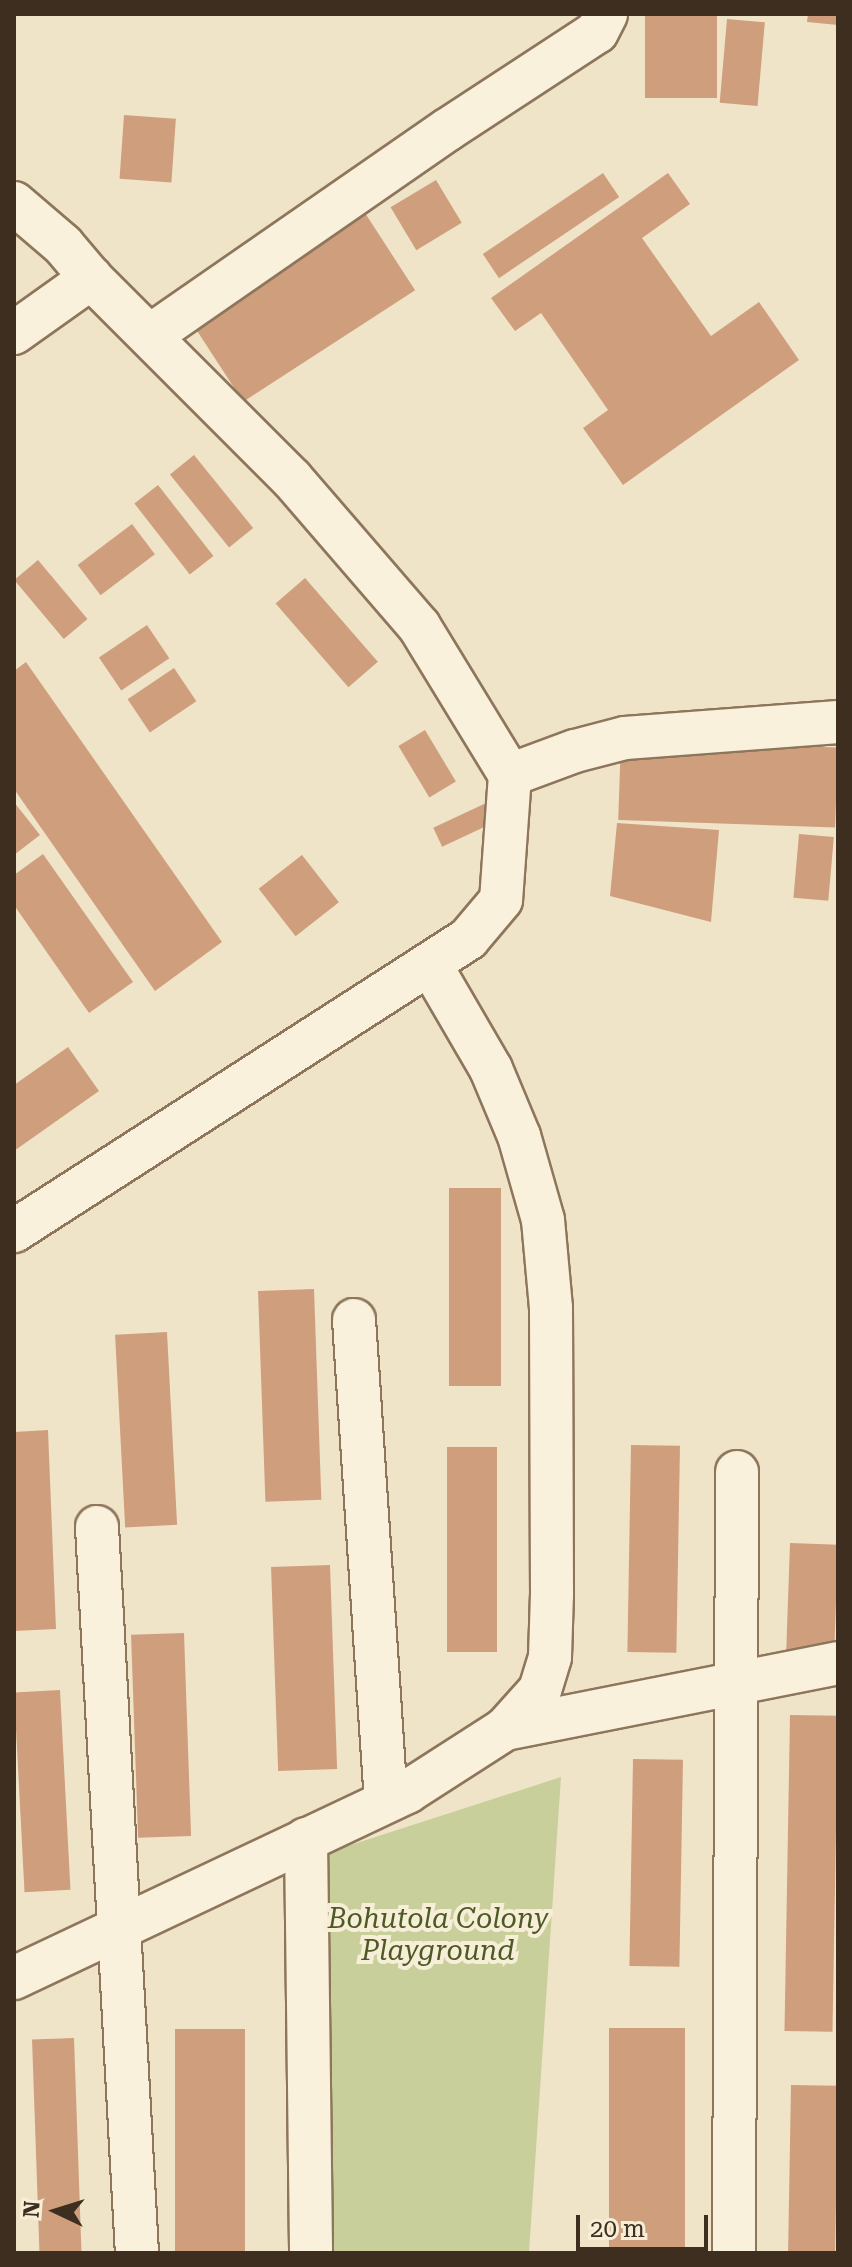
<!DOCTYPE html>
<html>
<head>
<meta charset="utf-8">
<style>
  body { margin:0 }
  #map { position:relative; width:852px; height:2267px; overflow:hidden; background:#f0e4c8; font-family:"Roboto Serif",serif }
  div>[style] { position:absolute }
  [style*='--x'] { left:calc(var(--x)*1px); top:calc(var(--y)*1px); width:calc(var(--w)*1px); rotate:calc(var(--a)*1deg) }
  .green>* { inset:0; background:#c9cf9b }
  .building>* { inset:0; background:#cf9f7d; transform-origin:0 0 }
  .roads { filter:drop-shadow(2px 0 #8d765c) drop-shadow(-2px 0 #8d765c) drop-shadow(0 2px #8d765c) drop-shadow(0 -2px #8d765c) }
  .minor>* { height:42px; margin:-21px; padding:0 21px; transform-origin:21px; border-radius:21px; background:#faf1dc }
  span { translate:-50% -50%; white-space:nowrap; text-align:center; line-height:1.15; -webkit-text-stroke:8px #f7eed8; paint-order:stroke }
  .park-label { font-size:28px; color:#4d5a26; font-style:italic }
  .frame { position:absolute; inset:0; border:16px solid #3d2e20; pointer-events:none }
  .north { position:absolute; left:16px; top:2171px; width:80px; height:80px; -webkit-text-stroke:6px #f7eed8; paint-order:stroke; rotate:274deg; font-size:22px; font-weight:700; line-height:32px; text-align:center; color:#3d2e20 }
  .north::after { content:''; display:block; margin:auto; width:28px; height:36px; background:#3d2e20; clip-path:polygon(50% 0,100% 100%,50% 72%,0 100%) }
  .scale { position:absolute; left:576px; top:2215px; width:132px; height:36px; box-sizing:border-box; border:4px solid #3d2e20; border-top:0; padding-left:10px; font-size:24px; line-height:28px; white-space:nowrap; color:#3d2e20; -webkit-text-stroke:6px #f7eed8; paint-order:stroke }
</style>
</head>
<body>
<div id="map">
  <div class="green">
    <i style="clip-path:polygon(561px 1777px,529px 2253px,328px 2253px,326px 1853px)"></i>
  </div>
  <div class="building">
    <i style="left:645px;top:14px;width:72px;height:84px"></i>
    <i style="clip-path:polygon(808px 14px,838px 14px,838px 25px,807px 22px)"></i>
    <i style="left:727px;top:19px;width:38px;height:84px;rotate:5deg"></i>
    <i style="left:124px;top:115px;width:52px;height:64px;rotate:4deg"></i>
    <i style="left:603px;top:173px;width:29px;height:145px;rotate:56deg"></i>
    <i style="clip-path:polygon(668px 173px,690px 204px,642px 238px,711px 336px,759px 302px,799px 360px,623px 485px,583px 428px,608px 410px,541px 313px,515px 331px,491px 298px)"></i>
    <i style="left:436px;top:180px;width:50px;height:53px;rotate:59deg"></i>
    <i style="left:365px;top:213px;width:92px;height:205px;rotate:57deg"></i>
    <i style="left:194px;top:455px;width:94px;height:31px;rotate:51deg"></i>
    <i style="left:158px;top:485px;width:90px;height:30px;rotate:52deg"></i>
    <i style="left:132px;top:524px;width:38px;height:68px;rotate:53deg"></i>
    <i style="left:38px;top:560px;width:77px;height:31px;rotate:50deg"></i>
    <i style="left:305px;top:578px;width:111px;height:39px;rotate:49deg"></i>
    <i style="left:147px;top:625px;width:40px;height:58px;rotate:56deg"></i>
    <i style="clip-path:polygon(26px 662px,222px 942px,155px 991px,14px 789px,14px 671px)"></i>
    <i style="left:174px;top:668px;width:40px;height:56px;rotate:56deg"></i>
    <i style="left:425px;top:730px;width:60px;height:31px;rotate:59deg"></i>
    <i style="left:621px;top:740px;width:217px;height:80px;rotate:2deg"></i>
    <i style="clip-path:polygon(14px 802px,40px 835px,14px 855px)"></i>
    <i style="left:484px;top:804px;width:21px;height:56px;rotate:65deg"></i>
    <i style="clip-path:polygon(617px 823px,719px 830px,711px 922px,610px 896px)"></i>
    <i style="left:799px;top:834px;width:35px;height:64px;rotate:5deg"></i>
    <i style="clip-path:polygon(43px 854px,133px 982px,89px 1013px,14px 905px,14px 875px)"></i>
    <i style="left:302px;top:855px;width:60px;height:55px;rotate:52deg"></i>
    <i style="clip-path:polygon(68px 1047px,99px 1091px,14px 1151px,14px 1085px)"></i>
    <i style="left:449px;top:1188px;width:52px;height:198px"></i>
    <i style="left:314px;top:1289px;width:211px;height:56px;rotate:88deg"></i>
    <i style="left:167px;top:1332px;width:193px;height:52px;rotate:87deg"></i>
    <i style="clip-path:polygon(48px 1430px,56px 1629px,14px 1631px,14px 1432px)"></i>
    <i style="left:631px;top:1445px;width:49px;height:207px;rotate:1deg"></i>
    <i style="left:447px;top:1447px;width:50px;height:205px"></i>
    <i style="left:790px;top:1543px;width:48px;height:109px;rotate:2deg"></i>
    <i style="left:330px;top:1565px;width:204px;height:59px;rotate:88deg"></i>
    <i style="left:184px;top:1633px;width:203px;height:53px;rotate:88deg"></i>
    <i style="left:60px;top:1690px;width:200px;height:46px;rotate:87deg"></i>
    <i style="left:790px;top:1715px;width:48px;height:316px;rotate:1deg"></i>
    <i style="left:633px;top:1759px;width:50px;height:207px;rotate:1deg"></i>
    <i style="left:685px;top:2028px;width:225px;height:76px;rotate:90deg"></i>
    <i style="left:175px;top:2029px;width:70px;height:224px"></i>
    <i style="left:74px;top:2038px;width:215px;height:42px;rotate:88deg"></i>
    <i style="left:791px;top:2085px;width:47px;height:168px;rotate:1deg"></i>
  </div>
  <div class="roads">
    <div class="minor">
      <i style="--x:14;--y:203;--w:65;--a:40.6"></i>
      <i style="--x:63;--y:245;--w:43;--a:49.7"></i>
      <i style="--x:91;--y:278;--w:284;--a:45"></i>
      <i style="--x:292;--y:479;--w:194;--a:49.2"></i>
      <i style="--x:419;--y:626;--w:175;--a:58.6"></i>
      <i style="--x:510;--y:775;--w:125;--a:94.1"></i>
      <i style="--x:501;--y:900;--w:51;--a:130.2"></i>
      <i style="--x:468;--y:939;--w:540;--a:147.25"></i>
      <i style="--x:14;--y:333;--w:95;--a:-35.5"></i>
      <i style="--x:151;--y:335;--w:360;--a:-34.7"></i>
      <i style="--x:447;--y:130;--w:179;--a:-33.2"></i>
      <i style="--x:597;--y:32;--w:20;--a:-63"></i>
      <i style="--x:510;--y:775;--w:69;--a:-20.3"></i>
      <i style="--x:575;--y:751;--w:52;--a:-14.6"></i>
      <i style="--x:625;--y:738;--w:214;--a:-4.3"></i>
      <i style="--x:354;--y:1320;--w:481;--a:86.2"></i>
      <i style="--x:97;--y:1527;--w:727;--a:86.85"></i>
      <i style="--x:505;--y:1729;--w:339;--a:-11.2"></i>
      <i style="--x:306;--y:1839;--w:414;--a:89.3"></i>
      <i style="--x:14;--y:1978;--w:435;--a:-25.3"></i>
      <i style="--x:407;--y:1792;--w:117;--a:-32.7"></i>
      <i style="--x:505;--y:1729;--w:52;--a:-48.1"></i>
      <i style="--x:540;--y:1690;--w:34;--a:-73"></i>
      <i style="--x:550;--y:1657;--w:62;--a:-88.2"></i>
      <i style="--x:552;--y:1595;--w:287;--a:-90.2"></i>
      <i style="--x:551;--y:1308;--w:88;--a:-95.2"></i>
      <i style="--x:543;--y:1220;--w:87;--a:-105.9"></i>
      <i style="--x:519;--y:1136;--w:73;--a:-112.7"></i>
      <i style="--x:491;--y:1069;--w:121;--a:-120.2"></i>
      <i style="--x:734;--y:2253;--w:781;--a:-89.78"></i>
    </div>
  </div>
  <div class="park-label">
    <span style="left:438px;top:1935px">Bohutola Colony<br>Playground</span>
  </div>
  <div class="frame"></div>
  <div class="north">N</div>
  <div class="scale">20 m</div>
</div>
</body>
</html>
